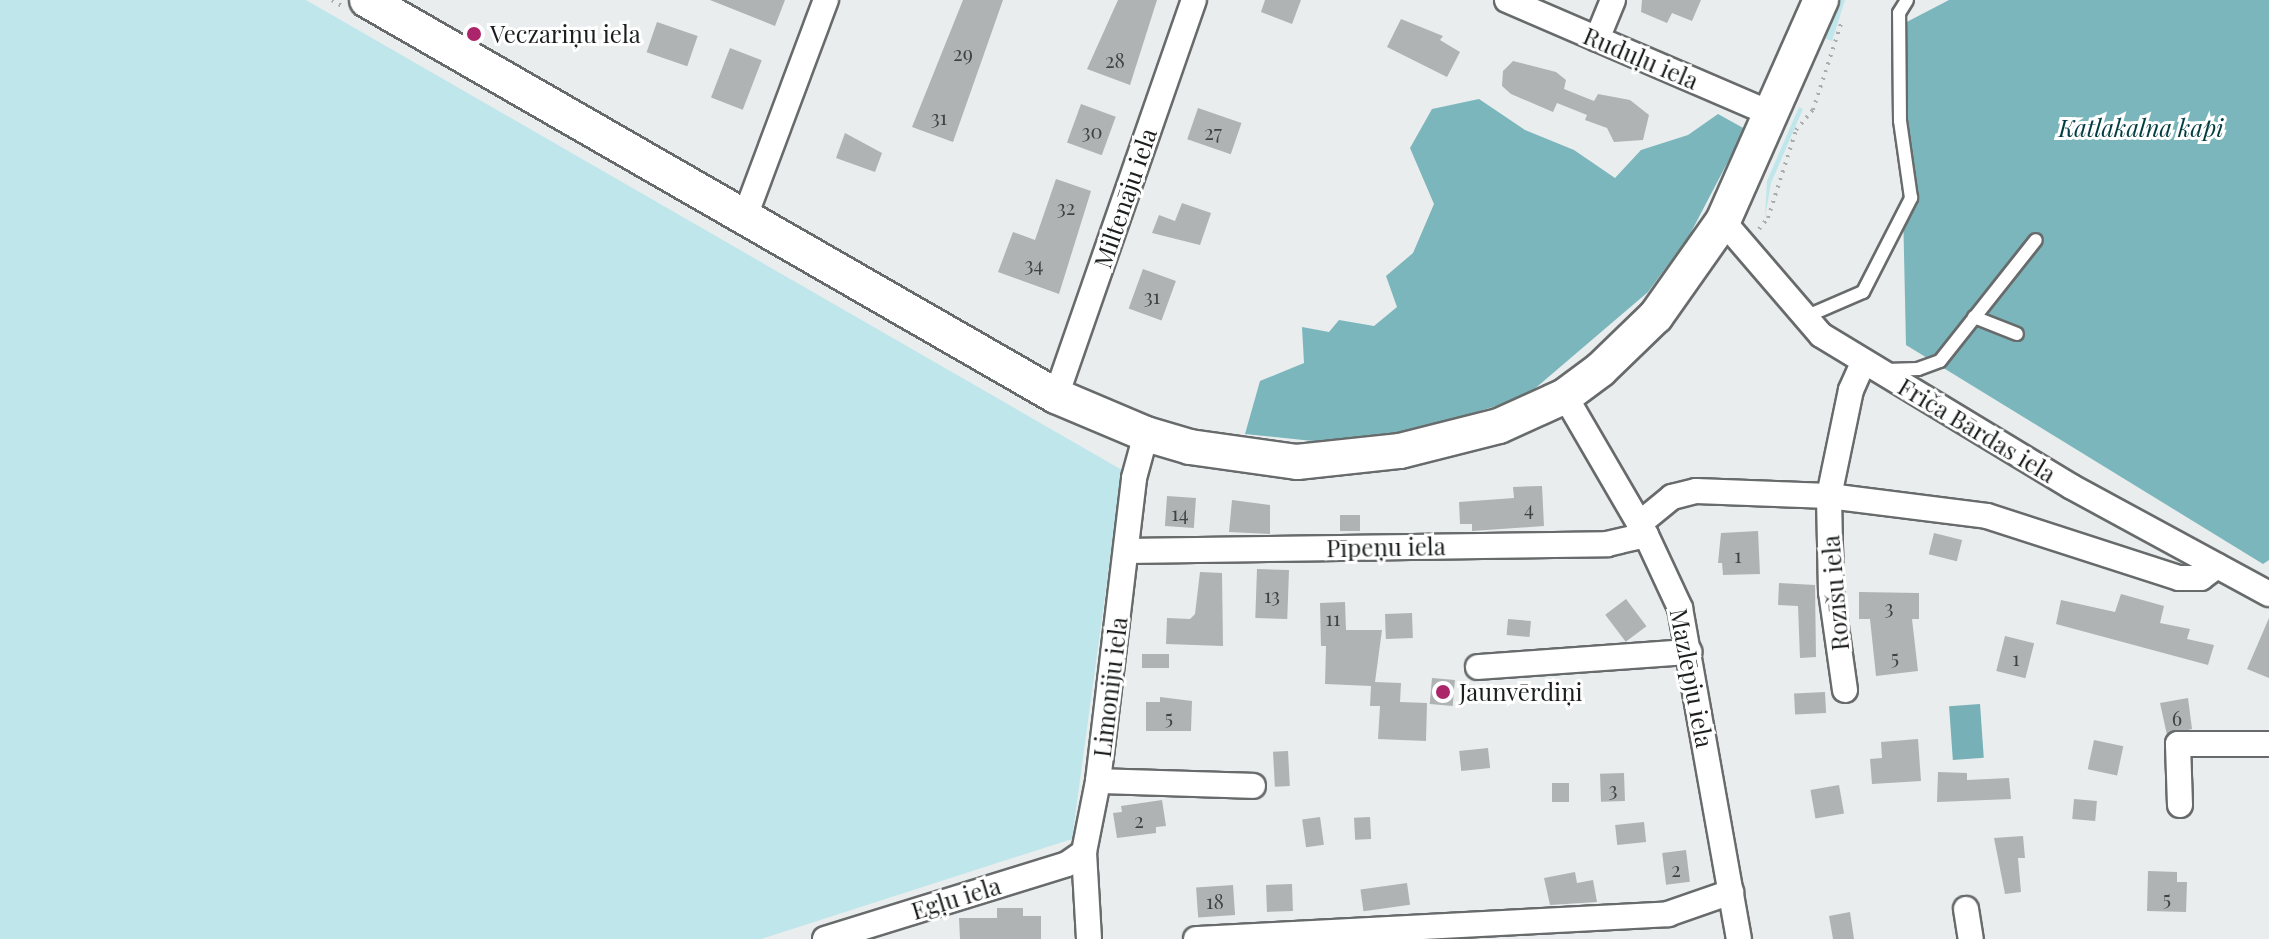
<!DOCTYPE html>
<html>
<head>
<meta charset="utf-8">
<style>
  body { margin:0 }
  #map { position:relative; width:2269px; height:939px; overflow:hidden; background:#e9eded; font-family:"Playfair Display",serif }
  div>[style] { position:absolute }
  [style*='--x'] { left:calc(var(--x)*1px); top:calc(var(--y)*1px); width:calc(var(--w)*1px); rotate:calc(var(--a)*1deg) }
  .green>* { inset:0; background:#bfe6eb }
  .forest>* { inset:0; background:#7bb6bc }
  .water>* { inset:0; background:#77b1b7; transform-origin:0 0 }
  .building>* { inset:0; background:#afb3b3; transform-origin:0 0 }
  .path>* { height:4px; margin-top:-2px; transform-origin:0; background:repeating-linear-gradient(90deg,#a9adad 0 2px,transparent 0 8px) }
  .roads { filter:drop-shadow(2px 0 #686b6b) drop-shadow(-2px 0 #686b6b) drop-shadow(0 2px #686b6b) drop-shadow(0 -2px #686b6b) }
  .lane>* { height:12px; margin:-6px; padding:0 6px; transform-origin:6px; border-radius:6px; background:#fff }
  .street>* { height:24px; margin:-12px; padding:0 12px; transform-origin:12px; border-radius:12px; background:#fff }
  .secondary>* { height:34px; margin:-17px; padding:0 17px; transform-origin:17px; border-radius:17px; background:#fff }
  .dots>* { width:22px; height:22px; translate:-50% -50%; box-sizing:border-box; border:4px solid #fff; border-radius:50% }
  span { translate:-50% -50%; white-space:nowrap; text-align:center; line-height:1.15; -webkit-text-stroke:6px #fff; paint-order:stroke }
  .number-label { font-size:20px; color:#414343 }
  .number-label span { -webkit-text-stroke-width:0 }
  .poi-label { font-size:24px; color:#1c1e1e }
  .left { translate:0 -50%; text-align:left }
  .street-label { font-size:24px; color:#1c1e1e }
  .park-label { font-size:24px; color:#023c41; font-style:italic }
</style>
</head>
<body>
<div id="map">
  <div class="green">
    <i style="clip-path:polygon(0 0,306px 0,1122px 470px,1072px 839px,761px 939px,0 939px)"></i>
    <i style="clip-path:polygon(1838px 0,1845px 0,1832px 41px,1823px 38px)"></i>
    <i style="clip-path:polygon(1799px 107px,1803px 109px,1771px 183px,1765px 217px,1767px 181px)"></i>
  </div>
  <div class="forest">
    <i style="clip-path:polygon(1949px 0,2269px 0,2269px 560px,2263px 564px,1906px 345px,1899px 26px)"></i>
    <i style="clip-path:polygon(1479px 99px,1525px 130px,1574px 150px,1615px 178px,1641px 150px,1688px 135px,1718px 114px,1745px 129px,1689px 236px,1648px 292px,1525px 397px,1428px 427px,1332px 443px,1245px 434px,1260px 381px,1304px 363px,1302px 327px,1329px 332px,1339px 320px,1374px 326px,1397px 307px,1386px 276px,1413px 253px,1434px 204px,1410px 148px,1432px 109px)"></i>
  </div>
  <div class="water">
    <i style="left:1980px;top:704px;width:54px;height:31px;rotate:86deg"></i>
  </div>
  <div class="building">
    <i style="clip-path:polygon(710px 0,785px 0,775px 26px)"></i>
    <i style="clip-path:polygon(963px 0,1003px 0,953px 142px,912px 127px)"></i>
    <i style="clip-path:polygon(1118px 0,1157px 0,1130px 85px,1087px 69px)"></i>
    <i style="clip-path:polygon(1265px 0,1301px 0,1292px 24px,1261px 12px)"></i>
    <i style="clip-path:polygon(1642px 0,1701px 0,1692px 21px,1672px 13px,1667px 23px,1641px 12px)"></i>
    <i style="clip-path:polygon(1401px 19px,1443px 36px,1440px 40px,1460px 52px,1447px 77px,1387px 47px)"></i>
    <i style="left:657px;top:22px;width:43px;height:32px;rotate:19deg"></i>
    <i style="left:730px;top:48px;width:34px;height:53px;rotate:21deg"></i>
    <i style="clip-path:polygon(1513px 61px,1556px 72px,1566px 80px,1564px 89px,1594px 101px,1598px 94px,1630px 100px,1649px 115px,1643px 140px,1614px 142px,1607px 128px,1585px 120px,1587px 115px,1557px 103px,1553px 112px,1511px 94px,1502px 86px,1503px 71px)"></i>
    <i style="left:1081px;top:104px;width:37px;height:41px;rotate:20deg"></i>
    <i style="left:1198px;top:108px;width:46px;height:33px;rotate:19deg"></i>
    <i style="clip-path:polygon(845px 133px,882px 153px,875px 172px,836px 158px)"></i>
    <i style="clip-path:polygon(1056px 179px,1091px 191px,1059px 294px,998px 272px,1013px 232px,1035px 240px)"></i>
    <i style="clip-path:polygon(1182px 203px,1211px 213px,1200px 245px,1152px 233px,1159px 215px,1175px 221px)"></i>
    <i style="left:1143px;top:269px;width:35px;height:42px;rotate:20deg"></i>
    <i style="clip-path:polygon(1542px 486px,1544px 526px,1472px 531px,1472px 524px,1460px 524px,1459px 502px,1514px 498px,1513px 487px)"></i>
    <i style="left:1167px;top:496px;width:29px;height:30px;rotate:4deg"></i>
    <i style="clip-path:polygon(1232px 500px,1270px 505px,1270px 534px,1229px 532px)"></i>
    <i style="left:1340px;top:515px;width:20px;height:16px"></i>
    <i style="clip-path:polygon(1758px 531px,1760px 574px,1723px 575px,1722px 563px,1718px 563px,1721px 533px)"></i>
    <i style="left:1934px;top:533px;width:29px;height:22px;rotate:14deg"></i>
    <i style="left:1257px;top:569px;width:32px;height:49px;rotate:2deg"></i>
    <i style="clip-path:polygon(1200px 572px,1222px 573px,1223px 646px,1166px 644px,1167px 618px,1190px 619px,1195px 614px)"></i>
    <i style="clip-path:polygon(1779px 583px,1815px 585px,1816px 657px,1800px 658px,1798px 606px,1778px 605px)"></i>
    <i style="clip-path:polygon(1859px 592px,1919px 593px,1919px 619px,1912px 619px,1918px 671px,1876px 676px,1870px 619px,1859px 619px)"></i>
    <i style="clip-path:polygon(2121px 594px,2164px 606px,2160px 623px,2190px 629px,2187px 639px,2214px 645px,2208px 665px,2056px 624px,2061px 600px,2115px 612px)"></i>
    <i style="left:1626px;top:599px;width:34px;height:26px;rotate:53deg"></i>
    <i style="clip-path:polygon(1345px 602px,1346px 630px,1382px 630px,1375px 682px,1401px 683px,1400px 702px,1427px 703px,1426px 741px,1378px 739px,1380px 706px,1370px 706px,1371px 686px,1325px 684px,1326px 646px,1321px 646px,1320px 603px)"></i>
    <i style="left:1412px;top:613px;width:25px;height:27px;rotate:88deg"></i>
    <i style="clip-path:polygon(2269px 618px,2269px 678px,2247px 669px)"></i>
    <i style="left:1508px;top:619px;width:23px;height:16px;rotate:5deg"></i>
    <i style="left:2005px;top:636px;width:30px;height:36px;rotate:14deg"></i>
    <i style="left:1142px;top:654px;width:27px;height:14px"></i>
    <i style="left:1432px;top:678px;width:23px;height:26px;rotate:5deg"></i>
    <i style="left:1825px;top:692px;width:21px;height:31px;rotate:87deg"></i>
    <i style="clip-path:polygon(1160px 697px,1192px 701px,1191px 731px,1146px 731px,1146px 702px,1160px 702px)"></i>
    <i style="clip-path:polygon(2188px 698px,2192px 729px,2167px 735px,2160px 703px)"></i>
    <i style="clip-path:polygon(1918px 739px,1921px 781px,1872px 784px,1870px 759px,1882px 758px,1881px 742px)"></i>
    <i style="left:2094px;top:740px;width:30px;height:30px;rotate:12deg"></i>
    <i style="left:1488px;top:748px;width:20px;height:29px;rotate:84deg"></i>
    <i style="left:1288px;top:751px;width:35px;height:15px;rotate:87deg"></i>
    <i style="clip-path:polygon(1938px 772px,1967px 773px,1967px 780px,2009px 778px,2011px 799px,1937px 802px)"></i>
    <i style="left:1624px;top:773px;width:28px;height:24px;rotate:88deg"></i>
    <i style="left:1552px;top:783px;width:17px;height:19px"></i>
    <i style="left:1839px;top:785px;width:29px;height:29px;rotate:80deg"></i>
    <i style="left:2074px;top:799px;width:23px;height:20px;rotate:5deg"></i>
    <i style="clip-path:polygon(1162px 800px,1166px 826px,1156px 827px,1156px 833px,1117px 838px,1113px 813px,1122px 812px,1121px 806px)"></i>
    <i style="left:1320px;top:817px;width:28px;height:18px;rotate:82deg"></i>
    <i style="left:1370px;top:817px;width:22px;height:16px;rotate:87deg"></i>
    <i style="left:1644px;top:822px;width:20px;height:29px;rotate:84deg"></i>
    <i style="clip-path:polygon(2023px 836px,2025px 858px,2018px 858px,2021px 892px,2005px 894px,1994px 838px)"></i>
    <i style="left:1686px;top:850px;width:32px;height:24px;rotate:83deg"></i>
    <i style="clip-path:polygon(2148px 871px,2177px 872px,2177px 882px,2187px 882px,2186px 912px,2147px 911px)"></i>
    <i style="clip-path:polygon(1575px 872px,1577px 883px,1593px 880px,1597px 902px,1550px 905px,1544px 878px)"></i>
    <i style="left:1407px;top:883px;width:22px;height:47px;rotate:82deg"></i>
    <i style="left:1292px;top:884px;width:27px;height:26px;rotate:88deg"></i>
    <i style="left:1233px;top:885px;width:30px;height:37px;rotate:86deg"></i>
    <i style="clip-path:polygon(997px 908px,1023px 908px,1023px 916px,1041px 916px,1041px 939px,960px 939px,959px 918px,997px 918px)"></i>
    <i style="clip-path:polygon(1850px 912px,1854px 939px,1833px 939px,1829px 916px)"></i>
  </div>
  <div class="path">
    <i style="--x:332;--y:0;--w:12;--a:31"></i>
    <i style="--x:1759;--y:229;--w:14;--a:-51"></i>
    <i style="--x:1768;--y:218;--w:92;--a:-72.3"></i>
    <i style="--x:1796;--y:130;--w:26;--a:-50"></i>
    <i style="--x:1813;--y:110;--w:94;--a:-72"></i>
  </div>
  <div class="roads">
    <div class="lane">
      <i style="--x:1805;--y:317;--w:63;--a:-23.3"></i>
      <i style="--x:1863;--y:292;--w:106;--a:-62.9"></i>
      <i style="--x:1911;--y:198;--w:78;--a:-98.1"></i>
      <i style="--x:1900;--y:121;--w:108;--a:-90.5"></i>
      <i style="--x:1899;--y:13;--w:15;--a:-58"></i>
      <i style="--x:1974;--y:317;--w:46;--a:21.6"></i>
      <i style="--x:1887;--y:370;--w:31;--a:-2"></i>
      <i style="--x:1918;--y:369;--w:23;--a:-20"></i>
      <i style="--x:1940;--y:361;--w:154;--a:-51.6"></i>
    </div>
    <div class="street">
      <i style="--x:1507;--y:0;--w:291;--a:23.3"></i>
      <i style="--x:1597;--y:39;--w:42;--a:-67.7"></i>
      <i style="--x:744;--y:219;--w:234;--a:-69.5"></i>
      <i style="--x:1723;--y:221;--w:150;--a:49.3"></i>
      <i style="--x:1821;--y:335;--w:293;--a:31.2"></i>
      <i style="--x:2072;--y:487;--w:224;--a:28.5"></i>
      <i style="--x:1056;--y:396;--w:419;--a:-70.8"></i>
      <i style="--x:1565;--y:396;--w:161;--a:59.8"></i>
      <i style="--x:1646;--y:535;--w:81;--a:65"></i>
      <i style="--x:1680;--y:608;--w:336;--a:79.9"></i>
      <i style="--x:1639;--y:524;--w:43;--a:-39.3"></i>
      <i style="--x:1672;--y:497;--w:25;--a:-14"></i>
      <i style="--x:1696;--y:491;--w:133;--a:2.2"></i>
      <i style="--x:1829;--y:496;--w:159;--a:7.2"></i>
      <i style="--x:1987;--y:516;--w:202;--a:17.9"></i>
      <i style="--x:2179;--y:578;--w:22;--a:0"></i>
      <i style="--x:2201;--y:578;--w:20;--a:-37"></i>
      <i style="--x:1126;--y:551;--w:481;--a:-0.8"></i>
      <i style="--x:1607;--y:544;--w:40;--a:-13"></i>
      <i style="--x:1478;--y:667;--w:212;--a:-4.1"></i>
      <i style="--x:1845;--y:690;--w:99;--a:-98.1"></i>
      <i style="--x:1831;--y:592;--w:96;--a:-91.2"></i>
      <i style="--x:1829;--y:496;--w:108;--a:-78.3"></i>
      <i style="--x:1851;--y:390;--w:30;--a:-66"></i>
      <i style="--x:1098;--y:781;--w:155;--a:1.8"></i>
      <i style="--x:2180;--y:805;--w:61;--a:-91.9"></i>
      <i style="--x:2178;--y:744;--w:91;--a:0"></i>
      <i style="--x:1966;--y:909;--w:30;--a:81"></i>
      <i style="--x:825;--y:939;--w:253;--a:-17.2"></i>
      <i style="--x:1067;--y:864;--w:21;--a:-35"></i>
      <i style="--x:1089;--y:939;--w:87;--a:-93.3"></i>
      <i style="--x:1084;--y:852;--w:72;--a:-78.8"></i>
      <i style="--x:1098;--y:781;--w:305;--a:-83.2"></i>
      <i style="--x:1134;--y:478;--w:46;--a:-74.7"></i>
      <i style="--x:1196;--y:939;--w:473;--a:-3"></i>
      <i style="--x:1668;--y:914;--w:67;--a:-19.2"></i>
    </div>
    <div class="secondary">
      <i style="--x:367;--y:0;--w:795;--a:29.89"></i>
      <i style="--x:1056;--y:396;--w:98;--a:22.9"></i>
      <i style="--x:1146;--y:434;--w:46;--a:16.5"></i>
      <i style="--x:1190;--y:447;--w:108;--a:8"></i>
      <i style="--x:1297;--y:462;--w:104;--a:-6.1"></i>
      <i style="--x:1400;--y:451;--w:102;--a:-14.2"></i>
      <i style="--x:1499;--y:426;--w:72;--a:-24.4"></i>
      <i style="--x:1565;--y:396;--w:44;--a:-36.6"></i>
      <i style="--x:1600;--y:370;--w:78;--a:-44"></i>
      <i style="--x:1656;--y:316;--w:116;--a:-54.8"></i>
      <i style="--x:1723;--y:221;--w:242;--a:-66.1"></i>
    </div>
  </div>
  <div class="dots">
    <i style="left:474px;top:34px;background:#ac256b"></i>
    <i style="left:1443px;top:692px;background:#ac256b"></i>
  </div>
  <div class="number-label">
    <span style="left:963px;top:52px">29</span>
    <span style="left:1115px;top:59px">28</span>
    <span style="left:939px;top:116px">31</span>
    <span style="left:1092px;top:130px">30</span>
    <span style="left:1213px;top:131px">27</span>
    <span style="left:1066px;top:206px">32</span>
    <span style="left:1034px;top:263px">34</span>
    <span style="left:1152px;top:295px">31</span>
    <span style="left:1529px;top:507px">4</span>
    <span style="left:1180px;top:512px">14</span>
    <span style="left:1738px;top:554px">1</span>
    <span style="left:1272px;top:594px">13</span>
    <span style="left:1889px;top:606px">3</span>
    <span style="left:1333px;top:617px">11</span>
    <span style="left:1895px;top:656px">5</span>
    <span style="left:2016px;top:657px">1</span>
    <span style="left:1169px;top:716px">5</span>
    <span style="left:2177px;top:717px">6</span>
    <span style="left:1613px;top:788px">3</span>
    <span style="left:1139px;top:819px">2</span>
    <span style="left:1676px;top:868px">2</span>
    <span style="left:2167px;top:897px">5</span>
    <span style="left:1215px;top:900px">18</span>
  </div>
  <div class="poi-label">
    <span class="left" style="left:490px;top:34px">Veczariņu iela</span>
    <span class="left" style="left:1459px;top:692px">Jaunvērdiņi</span>
  </div>
  <div class="street-label">
    <span style="left:1641px;top:58px;rotate:23deg">Ruduļu iela</span>
    <span style="left:1125px;top:198px;rotate:-71deg">Miltenāju iela</span>
    <span style="left:1977px;top:430px;rotate:31deg">Friča Bārdas iela</span>
    <span style="left:1386px;top:547px;rotate:-1deg">Pīpeņu iela</span>
    <span style="left:1835px;top:593px;rotate:-95deg">Rozīšu iela</span>
    <span style="left:1692px;top:678px;rotate:79deg">Mazlēpju iela</span>
    <span style="left:1110px;top:687px;rotate:-83deg">Limoniju iela</span>
    <span style="left:956px;top:898px;rotate:-17deg">Egļu iela</span>
  </div>
  <div class="park-label">
    <span style="left:2141px;top:128px">Katlakalna kapi</span>
  </div>
</div>
</body>
</html>
